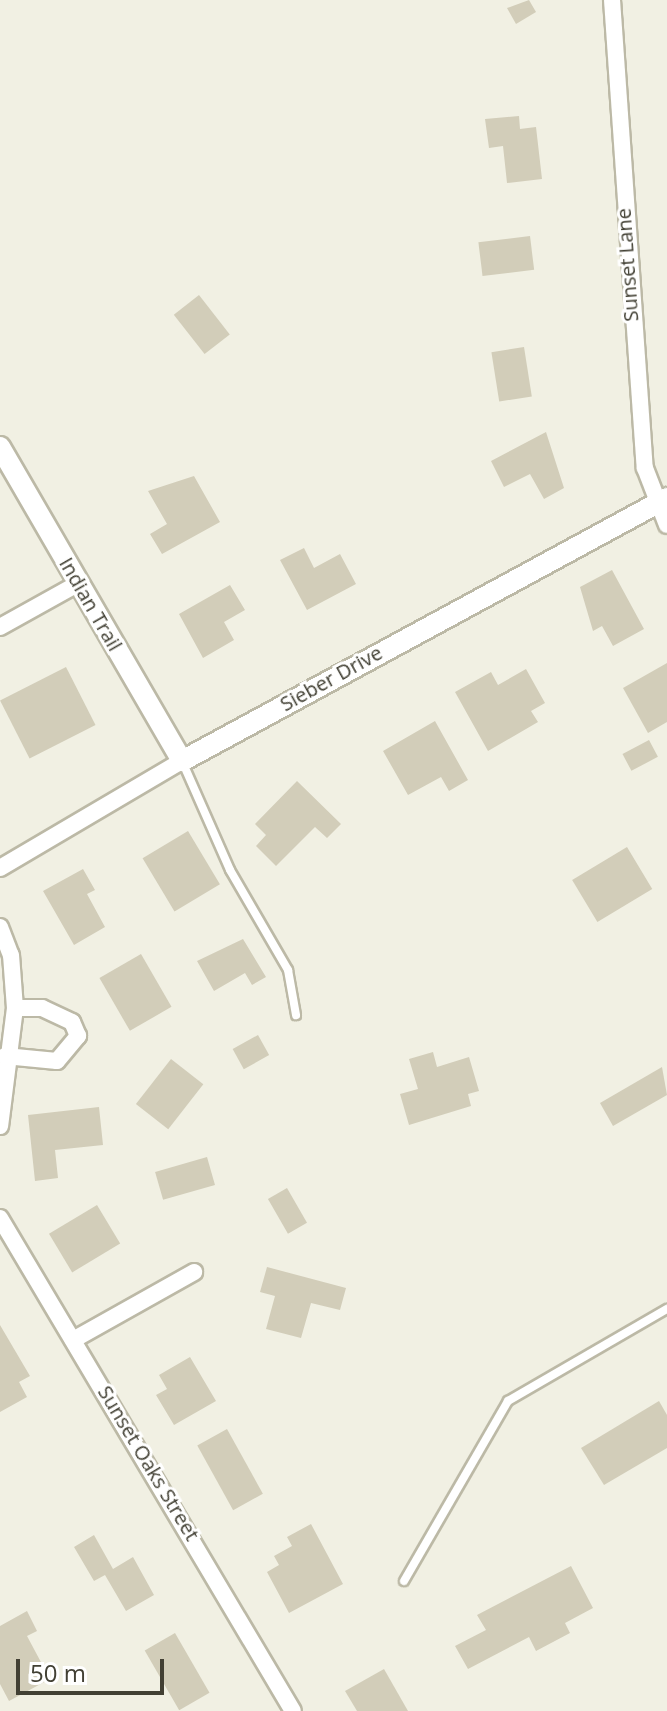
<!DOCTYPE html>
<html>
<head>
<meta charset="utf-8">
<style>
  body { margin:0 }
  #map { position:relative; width:667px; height:1711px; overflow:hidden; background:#f1f0e3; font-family:"Open Sans",sans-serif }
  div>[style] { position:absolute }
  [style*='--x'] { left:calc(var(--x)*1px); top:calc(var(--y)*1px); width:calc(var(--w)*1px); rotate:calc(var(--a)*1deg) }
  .building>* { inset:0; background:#d2cdb9; transform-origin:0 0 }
  .roads { filter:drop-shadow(2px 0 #bcb9a6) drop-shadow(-2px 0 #bcb9a6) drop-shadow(0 2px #bcb9a6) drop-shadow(0 -2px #bcb9a6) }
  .service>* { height:8px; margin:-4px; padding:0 4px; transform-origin:4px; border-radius:4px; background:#fff }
  .minor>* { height:16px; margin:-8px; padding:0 8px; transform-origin:8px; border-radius:8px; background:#fff }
  .tertiary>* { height:20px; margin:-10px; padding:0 10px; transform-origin:10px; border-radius:10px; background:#fff }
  span { translate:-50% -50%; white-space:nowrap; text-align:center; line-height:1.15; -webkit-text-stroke:6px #fff; paint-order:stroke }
  .street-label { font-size:20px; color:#424034 }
  .scale { position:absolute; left:16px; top:1659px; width:148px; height:36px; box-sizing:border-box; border:4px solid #424034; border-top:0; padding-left:10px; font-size:24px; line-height:28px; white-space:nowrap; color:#424034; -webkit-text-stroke:6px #fff; paint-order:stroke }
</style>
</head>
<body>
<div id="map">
  <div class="building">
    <i style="clip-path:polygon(529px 0,536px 12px,516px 24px,507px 8px)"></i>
    <i style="clip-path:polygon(519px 116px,520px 129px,536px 127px,542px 179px,507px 183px,503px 146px,489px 148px,485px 119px)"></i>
    <i style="left:530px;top:236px;width:34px;height:52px;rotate:83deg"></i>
    <i style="left:199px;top:295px;width:50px;height:32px;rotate:52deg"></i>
    <i style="left:524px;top:347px;width:50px;height:33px;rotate:81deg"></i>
    <i style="clip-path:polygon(546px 432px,564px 488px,544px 499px,530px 474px,504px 487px,491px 461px)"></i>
    <i style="clip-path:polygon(194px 476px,220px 522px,162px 554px,150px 534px,167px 524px,148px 491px)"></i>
    <i style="clip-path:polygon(304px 548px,314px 568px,340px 554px,356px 584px,307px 610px,280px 560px)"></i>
    <i style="clip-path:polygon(612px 570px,644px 629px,613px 646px,602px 626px,593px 631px,580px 587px)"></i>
    <i style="clip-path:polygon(230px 585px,245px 610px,224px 622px,234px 640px,203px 658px,179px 614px)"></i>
    <i style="clip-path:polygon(667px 663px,667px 722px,648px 733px,623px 688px)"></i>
    <i style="left:66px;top:667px;width:65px;height:74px;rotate:63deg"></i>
    <i style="clip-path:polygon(526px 669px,545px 703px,531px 711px,538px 722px,488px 751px,455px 692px,491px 672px,498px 685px)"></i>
    <i style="clip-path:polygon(435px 721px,468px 780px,449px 791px,441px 777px,408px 795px,383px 751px)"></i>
    <i style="left:649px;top:740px;width:19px;height:30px;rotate:62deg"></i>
    <i style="clip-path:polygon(297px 781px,341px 824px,327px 838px,315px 827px,276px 866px,256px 846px,266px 835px,255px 824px)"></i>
    <i style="left:188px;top:831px;width:62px;height:53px;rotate:59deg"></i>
    <i style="left:627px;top:847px;width:49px;height:64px;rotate:59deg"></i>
    <i style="clip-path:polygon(83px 869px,95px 890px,87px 894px,105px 927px,74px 945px,43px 891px)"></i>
    <i style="clip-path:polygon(243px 939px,266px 977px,252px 985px,245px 973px,214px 991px,197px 961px)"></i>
    <i style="left:141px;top:954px;width:61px;height:48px;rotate:60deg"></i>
    <i style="left:258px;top:1035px;width:23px;height:29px;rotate:61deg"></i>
    <i style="clip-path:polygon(433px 1052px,437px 1067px,469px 1057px,479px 1091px,468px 1094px,471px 1106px,409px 1125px,400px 1094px,418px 1089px,409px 1059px)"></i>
    <i style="left:171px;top:1059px;width:41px;height:57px;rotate:38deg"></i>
    <i style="clip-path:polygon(662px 1067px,667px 1095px,613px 1126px,600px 1103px)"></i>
    <i style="clip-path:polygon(99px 1107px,103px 1145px,55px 1150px,58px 1178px,35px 1181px,28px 1115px)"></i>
    <i style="left:207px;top:1157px;width:29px;height:54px;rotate:74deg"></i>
    <i style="left:287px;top:1188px;width:40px;height:22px;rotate:60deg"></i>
    <i style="left:97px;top:1205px;width:45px;height:56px;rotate:59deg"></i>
    <i style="clip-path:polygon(267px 1267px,346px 1288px,340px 1310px,311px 1303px,301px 1338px,266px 1329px,275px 1296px,260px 1292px)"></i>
    <i style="clip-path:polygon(0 1325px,30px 1376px,19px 1382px,27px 1397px,0 1412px)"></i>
    <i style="clip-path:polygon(190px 1357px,216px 1401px,174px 1425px,156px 1395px,167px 1389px,159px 1375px)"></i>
    <i style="clip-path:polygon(659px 1401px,667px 1415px,667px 1448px,604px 1485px,581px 1448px)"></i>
    <i style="left:227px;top:1429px;width:74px;height:34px;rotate:61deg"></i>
    <i style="clip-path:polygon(311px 1524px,343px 1584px,289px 1613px,267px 1572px,279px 1565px,274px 1556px,292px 1546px,287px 1537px)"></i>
    <i style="clip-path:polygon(94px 1535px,113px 1569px,133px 1557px,154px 1595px,126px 1611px,105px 1575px,94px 1581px,74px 1547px)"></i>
    <i style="clip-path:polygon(571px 1566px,593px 1608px,565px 1623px,570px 1633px,536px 1651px,529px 1637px,468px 1669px,455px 1646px,486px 1630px,477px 1615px)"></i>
    <i style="clip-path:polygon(27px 1611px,37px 1631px,27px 1636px,50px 1679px,9px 1701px,0 1684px,0 1626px)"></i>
    <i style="left:175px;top:1633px;width:69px;height:35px;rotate:60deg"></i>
    <i style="clip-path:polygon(384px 1669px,408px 1711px,357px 1711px,345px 1691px)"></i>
  </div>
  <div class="roads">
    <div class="service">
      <i style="--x:182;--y:761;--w:119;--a:66.2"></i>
      <i style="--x:230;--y:870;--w:116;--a:59.9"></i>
      <i style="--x:288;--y:970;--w:46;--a:79.9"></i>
      <i style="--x:404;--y:1581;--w:208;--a:-60"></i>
      <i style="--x:508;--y:1401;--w:184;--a:-30.1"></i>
    </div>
    <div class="minor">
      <i style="--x:612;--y:0;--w:469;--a:86"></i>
      <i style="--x:645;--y:468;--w:61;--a:68.9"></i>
      <i style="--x:0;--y:627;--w:90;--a:-29.1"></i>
      <i style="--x:0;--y:868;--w:211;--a:-30.5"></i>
      <i style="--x:0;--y:927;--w:30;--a:69"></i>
      <i style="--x:11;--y:955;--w:53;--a:85.7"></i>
      <i style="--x:15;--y:1008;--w:119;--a:97.2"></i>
      <i style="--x:5;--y:1056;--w:52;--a:5.5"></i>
      <i style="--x:57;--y:1061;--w:33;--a:-50"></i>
      <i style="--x:78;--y:1036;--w:15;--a:-113"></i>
      <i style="--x:72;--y:1022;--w:33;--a:-155"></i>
      <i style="--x:42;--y:1008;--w:27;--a:180"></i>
      <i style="--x:0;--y:1218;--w:573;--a:59.28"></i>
      <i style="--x:73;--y:1340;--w:139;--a:-29.3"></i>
    </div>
    <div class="tertiary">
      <i style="--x:0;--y:447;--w:363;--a:59.9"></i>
      <i style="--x:182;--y:761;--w:552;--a:-28.47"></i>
    </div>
  </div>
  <div class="street-label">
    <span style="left:627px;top:265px;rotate:-94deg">Sunset Lane</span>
    <span style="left:91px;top:604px;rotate:60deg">Indian Trail</span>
    <span style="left:331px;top:678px;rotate:-29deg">Sieber Drive</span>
    <span style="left:149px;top:1463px;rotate:59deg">Sunset Oaks Street</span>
  </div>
  <div class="scale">50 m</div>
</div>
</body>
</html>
